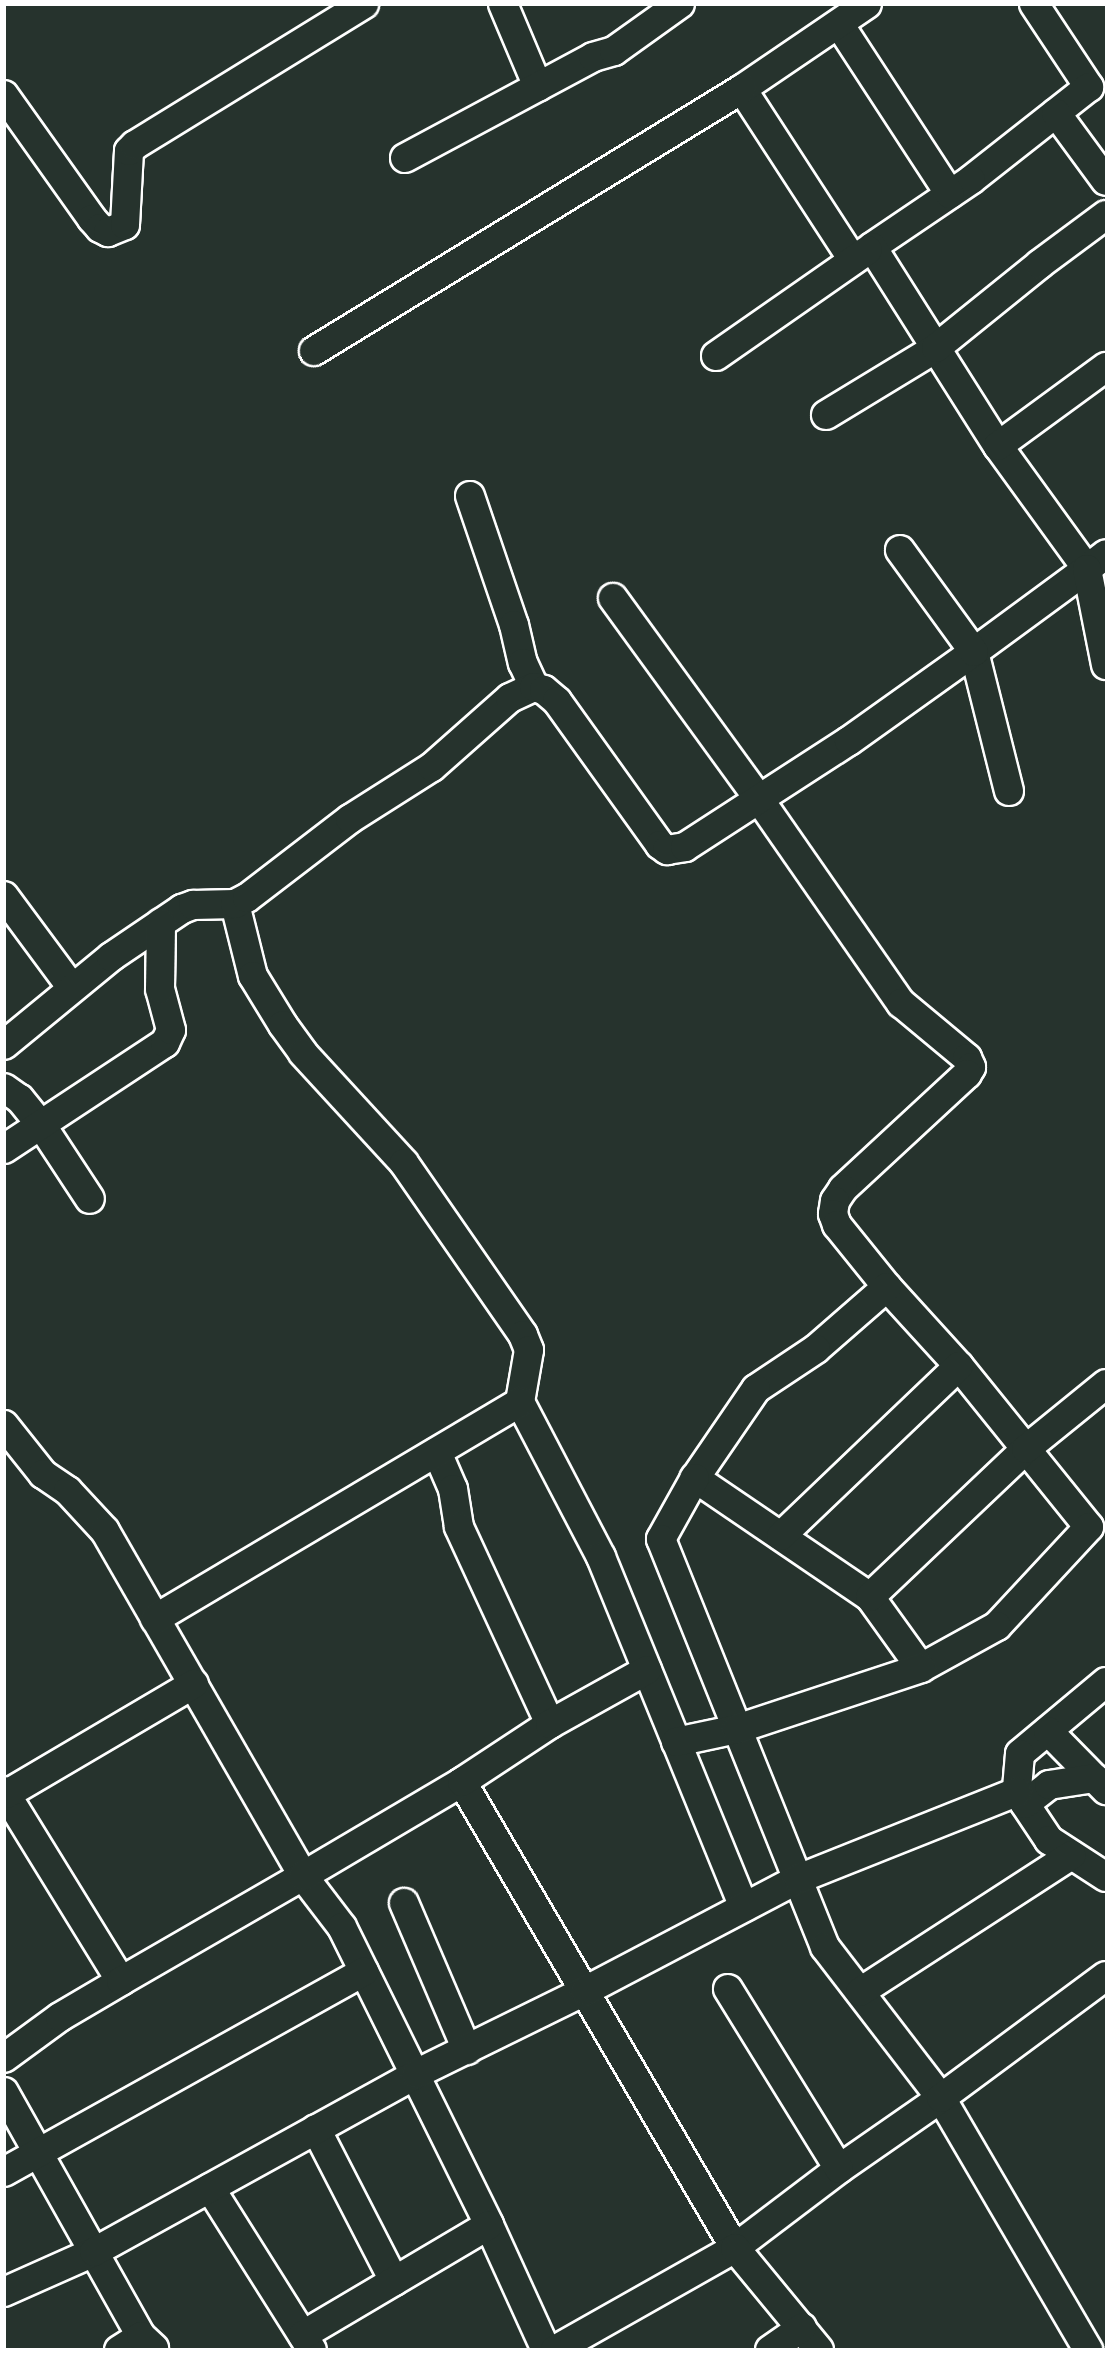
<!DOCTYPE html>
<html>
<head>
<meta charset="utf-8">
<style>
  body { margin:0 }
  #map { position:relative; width:1111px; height:2354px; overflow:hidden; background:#26332d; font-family:Caveat,sans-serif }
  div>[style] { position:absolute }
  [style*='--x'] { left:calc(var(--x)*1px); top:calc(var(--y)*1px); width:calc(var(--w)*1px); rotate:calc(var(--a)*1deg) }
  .roads { filter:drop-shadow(2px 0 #fff) drop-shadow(-2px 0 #fff) drop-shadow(0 2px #fff) drop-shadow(0 -2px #fff) }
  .minor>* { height:28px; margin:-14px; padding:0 14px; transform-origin:14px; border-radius:14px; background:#26332d }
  span { translate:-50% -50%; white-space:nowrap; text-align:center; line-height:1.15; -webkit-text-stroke:6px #26332d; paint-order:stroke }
  .frame { position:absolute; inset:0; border:6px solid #fff; pointer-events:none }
</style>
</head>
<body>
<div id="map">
  <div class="roads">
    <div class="minor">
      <i style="--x:503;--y:4;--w:90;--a:67.1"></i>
      <i style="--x:1034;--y:4;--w:100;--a:56.5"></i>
      <i style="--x:1089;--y:87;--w:150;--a:141.8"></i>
      <i style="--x:971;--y:180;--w:120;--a:145.9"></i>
      <i style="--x:872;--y:247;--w:236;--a:57.7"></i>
      <i style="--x:998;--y:446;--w:152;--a:54.1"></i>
      <i style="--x:1087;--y:569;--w:24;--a:-38"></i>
      <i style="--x:839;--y:24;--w:203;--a:56.9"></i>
      <i style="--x:4;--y:95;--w:152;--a:54.6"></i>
      <i style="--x:92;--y:219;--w:12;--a:48"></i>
      <i style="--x:100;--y:228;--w:9;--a:27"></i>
      <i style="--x:108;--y:232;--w:18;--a:-22"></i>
      <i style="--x:125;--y:225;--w:74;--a:-86.9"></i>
      <i style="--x:129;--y:151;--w:8;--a:-45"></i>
      <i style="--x:135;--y:145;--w:269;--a:-31.6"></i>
      <i style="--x:1056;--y:113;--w:84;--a:53.7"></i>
      <i style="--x:405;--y:158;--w:213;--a:-28.2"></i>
      <i style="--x:593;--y:57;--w:22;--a:-16"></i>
      <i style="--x:614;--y:51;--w:81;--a:-35.5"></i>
      <i style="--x:853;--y:260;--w:204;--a:-123"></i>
      <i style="--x:742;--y:89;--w:151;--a:-34.2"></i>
      <i style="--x:314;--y:351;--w:502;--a:-31.47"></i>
      <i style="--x:716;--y:356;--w:185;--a:-34.9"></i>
      <i style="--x:826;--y:415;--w:129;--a:-31.3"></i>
      <i style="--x:936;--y:348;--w:134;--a:-38.9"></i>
      <i style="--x:1040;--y:264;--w:82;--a:-36.6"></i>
      <i style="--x:998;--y:446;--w:134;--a:-36.2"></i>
      <i style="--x:470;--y:496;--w:136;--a:71.2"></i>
      <i style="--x:514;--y:625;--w:39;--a:77"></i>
      <i style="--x:523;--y:663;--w:26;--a:65"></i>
      <i style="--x:613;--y:598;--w:248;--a:54"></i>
      <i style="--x:759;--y:799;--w:249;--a:55.2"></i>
      <i style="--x:901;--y:1003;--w:86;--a:39.8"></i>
      <i style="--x:967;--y:1058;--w:10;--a:66"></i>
      <i style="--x:971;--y:1067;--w:8;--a:120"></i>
      <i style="--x:967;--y:1074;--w:169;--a:137.2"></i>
      <i style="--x:843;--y:1189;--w:14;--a:124"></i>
      <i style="--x:835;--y:1201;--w:13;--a:99"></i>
      <i style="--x:833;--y:1214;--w:12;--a:70"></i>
      <i style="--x:837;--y:1225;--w:80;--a:51.1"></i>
      <i style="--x:887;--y:1287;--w:107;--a:47.7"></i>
      <i style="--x:959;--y:1366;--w:207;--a:51.1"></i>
      <i style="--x:1089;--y:1527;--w:135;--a:132.9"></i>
      <i style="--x:997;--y:1626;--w:87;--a:151.1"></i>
      <i style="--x:921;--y:1668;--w:87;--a:-125.7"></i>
      <i style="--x:870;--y:1597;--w:212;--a:-145.8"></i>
      <i style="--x:1009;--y:791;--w:143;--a:-104.1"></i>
      <i style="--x:974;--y:652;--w:140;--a:-36.3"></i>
      <i style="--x:1087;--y:569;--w:98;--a:78.8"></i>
      <i style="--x:4;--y:896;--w:114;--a:53.5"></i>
      <i style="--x:235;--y:904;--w:74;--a:76"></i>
      <i style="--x:253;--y:976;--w:57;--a:58.5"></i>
      <i style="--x:283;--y:1025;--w:34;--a:54"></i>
      <i style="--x:303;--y:1053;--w:149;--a:47.4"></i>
      <i style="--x:404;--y:1163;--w:209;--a:55.3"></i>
      <i style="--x:523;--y:1335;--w:16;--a:68"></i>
      <i style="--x:529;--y:1350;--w:53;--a:99.8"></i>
      <i style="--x:520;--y:1402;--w:175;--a:62.4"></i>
      <i style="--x:601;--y:1557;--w:378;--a:67.8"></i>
      <i style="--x:4;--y:1045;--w:139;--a:-39.4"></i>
      <i style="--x:111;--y:957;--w:86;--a:-34.1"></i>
      <i style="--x:182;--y:909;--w:12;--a:-20"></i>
      <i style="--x:193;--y:905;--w:42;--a:-1.4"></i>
      <i style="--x:235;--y:904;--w:13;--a:-27"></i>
      <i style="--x:247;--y:898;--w:130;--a:-37.5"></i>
      <i style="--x:350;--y:819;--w:97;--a:-32.4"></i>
      <i style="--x:432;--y:767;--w:104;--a:-41.5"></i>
      <i style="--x:510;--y:698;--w:26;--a:-25"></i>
      <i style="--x:534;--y:687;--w:10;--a:17"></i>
      <i style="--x:544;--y:690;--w:17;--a:40"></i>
      <i style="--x:557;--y:701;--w:177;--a:54.4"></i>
      <i style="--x:660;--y:845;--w:9;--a:36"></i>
      <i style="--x:667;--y:850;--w:18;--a:-9"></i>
      <i style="--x:685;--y:847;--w:195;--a:-32.9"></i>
      <i style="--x:849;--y:741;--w:153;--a:-35.5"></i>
      <i style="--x:974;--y:652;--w:126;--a:-126"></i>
      <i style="--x:4;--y:1088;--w:19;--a:35"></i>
      <i style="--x:20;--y:1099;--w:35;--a:51"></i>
      <i style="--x:42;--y:1126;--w:87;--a:56.7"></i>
      <i style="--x:4;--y:1149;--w:193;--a:-33.4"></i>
      <i style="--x:165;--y:1043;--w:14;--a:-65"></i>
      <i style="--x:171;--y:1030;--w:42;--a:-105"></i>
      <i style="--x:160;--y:989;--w:66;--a:-89.1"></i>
      <i style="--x:887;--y:1287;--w:94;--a:138.9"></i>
      <i style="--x:816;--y:1349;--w:72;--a:146.3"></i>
      <i style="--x:756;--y:1389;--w:108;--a:124.4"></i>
      <i style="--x:695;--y:1478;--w:70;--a:119.1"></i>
      <i style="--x:661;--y:1539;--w:440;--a:68.1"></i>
      <i style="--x:825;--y:1947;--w:190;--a:52.5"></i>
      <i style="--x:941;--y:2098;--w:292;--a:59.7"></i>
      <i style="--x:4;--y:1425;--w:63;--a:51.5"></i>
      <i style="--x:43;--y:1474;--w:30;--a:34"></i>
      <i style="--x:68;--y:1491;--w:54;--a:47.2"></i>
      <i style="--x:105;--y:1531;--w:398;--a:60.1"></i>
      <i style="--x:303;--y:1876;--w:64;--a:52.6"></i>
      <i style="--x:342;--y:1927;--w:332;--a:63.7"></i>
      <i style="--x:489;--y:2225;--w:137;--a:65.5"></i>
      <i style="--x:437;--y:1452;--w:40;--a:66.6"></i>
      <i style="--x:453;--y:1489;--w:38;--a:81"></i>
      <i style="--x:459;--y:1527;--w:217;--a:65.2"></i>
      <i style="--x:781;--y:1536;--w:246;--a:-43.7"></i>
      <i style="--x:870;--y:1597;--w:215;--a:-43.5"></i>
      <i style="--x:1026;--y:1449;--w:103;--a:-39.1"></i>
      <i style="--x:155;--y:1619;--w:425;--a:-30.7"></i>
      <i style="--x:1106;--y:1682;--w:112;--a:140.1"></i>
      <i style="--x:1020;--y:1754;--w:38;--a:95"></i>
      <i style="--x:1017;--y:1792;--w:58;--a:56.3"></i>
      <i style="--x:1049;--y:1840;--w:68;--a:33"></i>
      <i style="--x:1048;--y:1731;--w:83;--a:45.5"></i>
      <i style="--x:676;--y:1742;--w:62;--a:-12"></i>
      <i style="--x:737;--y:1729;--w:194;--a:-18.3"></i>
      <i style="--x:462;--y:1782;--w:540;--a:59.64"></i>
      <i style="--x:735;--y:2248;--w:131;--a:-37.2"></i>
      <i style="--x:839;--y:2169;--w:124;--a:-34.8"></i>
      <i style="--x:941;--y:2098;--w:205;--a:-36.5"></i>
      <i style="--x:4;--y:1791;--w:223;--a:58.4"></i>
      <i style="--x:7;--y:1794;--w:217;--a:-30.5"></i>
      <i style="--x:1025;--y:1804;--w:31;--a:-38"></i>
      <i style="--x:1049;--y:1785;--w:46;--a:-8.8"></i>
      <i style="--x:404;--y:1903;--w:160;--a:66.8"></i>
      <i style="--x:728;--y:1989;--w:211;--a:58.3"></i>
      <i style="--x:860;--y:1992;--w:252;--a:-32.9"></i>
      <i style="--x:4;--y:2058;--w:69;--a:-36.2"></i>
      <i style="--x:60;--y:2017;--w:71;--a:-30.5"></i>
      <i style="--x:121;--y:1981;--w:210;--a:-30"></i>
      <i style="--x:303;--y:1876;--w:185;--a:-30.6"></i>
      <i style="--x:462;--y:1782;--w:105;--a:-33.4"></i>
      <i style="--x:550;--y:1724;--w:111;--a:-29.1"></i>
      <i style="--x:4;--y:2092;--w:280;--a:60.7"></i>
      <i style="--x:316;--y:2129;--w:171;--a:62.8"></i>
      <i style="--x:4;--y:2172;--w:412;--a:-29.1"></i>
      <i style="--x:210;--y:2188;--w:191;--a:57.8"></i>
      <i style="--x:4;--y:2292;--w:98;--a:-24"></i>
      <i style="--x:94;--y:2252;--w:368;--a:-28.9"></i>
      <i style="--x:416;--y:2074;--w:188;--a:-26.2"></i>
      <i style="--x:585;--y:1991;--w:241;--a:-27.7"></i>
      <i style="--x:798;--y:1879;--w:236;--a:-21.7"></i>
      <i style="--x:303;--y:2335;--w:216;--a:-30.6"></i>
      <i style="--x:119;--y:2350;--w:26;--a:-32"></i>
      <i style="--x:141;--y:2336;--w:18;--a:43"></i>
      <i style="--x:555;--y:2350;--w:207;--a:-29.5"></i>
      <i style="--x:735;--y:2248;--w:132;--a:50.5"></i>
      <i style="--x:770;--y:2350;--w:39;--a:-35"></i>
    </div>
  </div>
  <div class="frame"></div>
</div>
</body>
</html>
